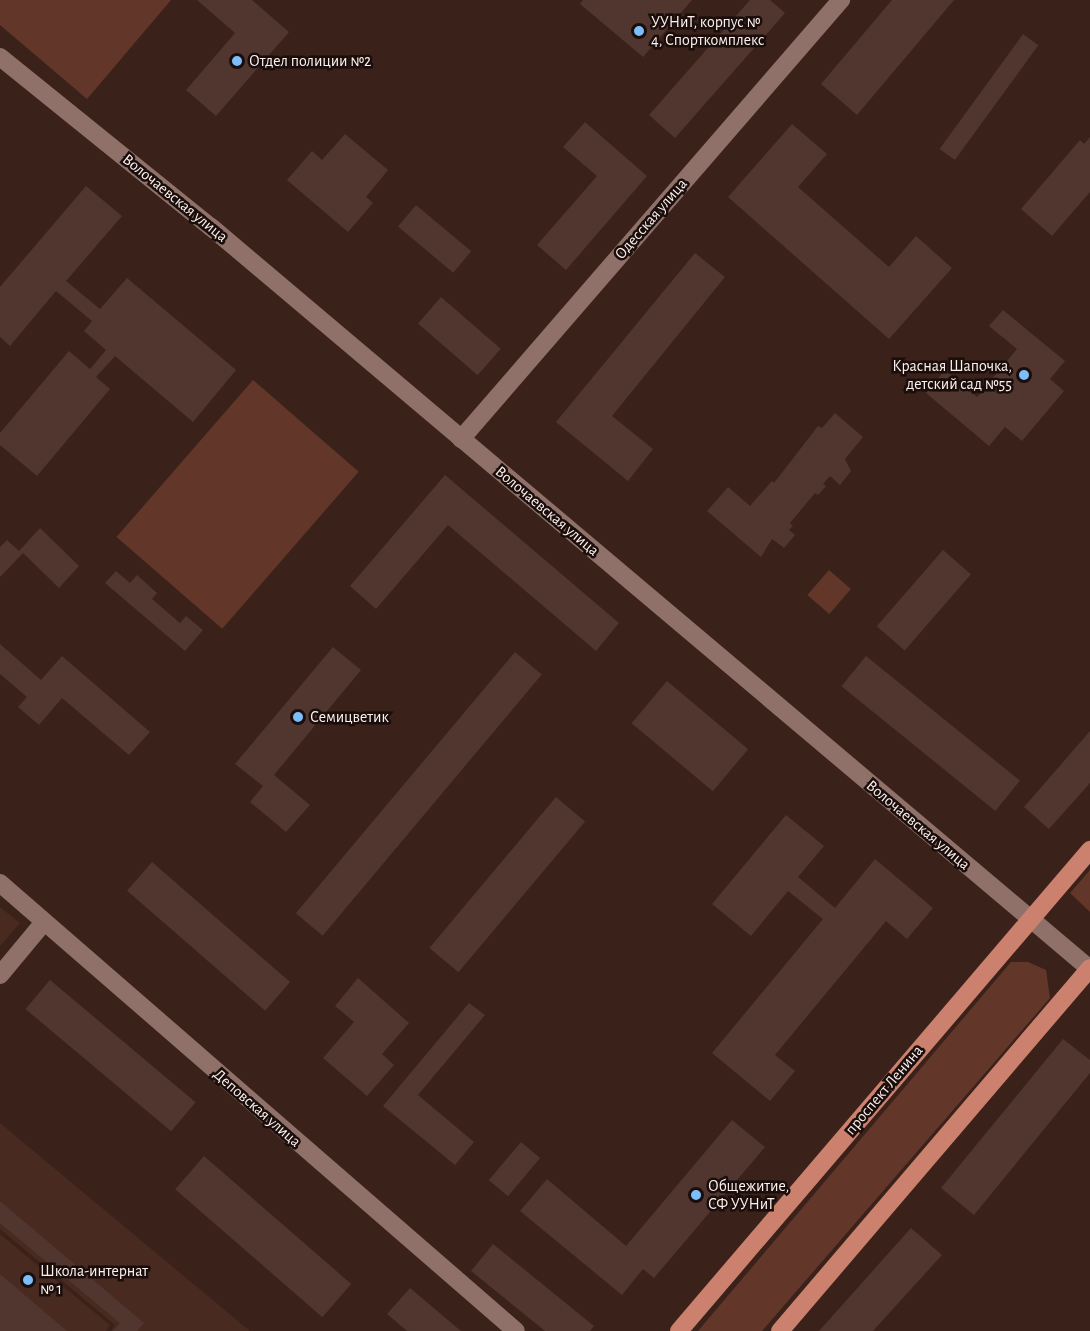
<!DOCTYPE html>
<html>
<head>
<meta charset="utf-8">
<style>
  body { margin:0 }
  #map { position:relative; width:1090px; height:1331px; overflow:hidden; background:#3a211a; font-family:"Alegreya Sans",sans-serif }
  div>[style] { position:absolute }
  [style*='--x'] { left:calc(var(--x)*1px); top:calc(var(--y)*1px); width:calc(var(--w)*1px); rotate:calc(var(--a)*1deg) }
  .built>* { inset:0; background:#492a21 }
  .green>* { inset:0; background:#62372a; transform-origin:0 0 }
  .building>* { inset:0; background:#50362f; transform-origin:0 0 }
  .minor>* { height:18px; margin:-9px; padding:0 9px; transform-origin:9px; border-radius:9px; background:#8f7169 }
  .major>* { height:18px; margin:-9px; padding:0 9px; transform-origin:9px; border-radius:9px; background:#cb816d }
  .dots>* { width:16px; height:16px; translate:-50% -50%; box-sizing:border-box; border:3px solid #190e0b; border-radius:50% }
  span { translate:-50% -50%; white-space:nowrap; text-align:center; line-height:1.15; -webkit-text-stroke:5px #190e0b; paint-order:stroke }
  .poi-label { font-size:16px; color:#fef0ec }
  .left { translate:0 -50%; text-align:left }
  .right { translate:-100% -50%; text-align:right }
  .street-label { font-size:16px; color:#fef0ec }
</style>
</head>
<body>
<div id="map">
  <div class="built">
    <i style="clip-path:polygon(0 907px,20px 923px,0 946px)"></i>
    <i style="clip-path:polygon(0 1123px,250px 1331px,111px 1331px,115px 1325px,0 1229px)"></i>
    <i style="clip-path:polygon(0 1234px,110px 1325px,106px 1331px,0 1331px)"></i>
  </div>
  <div class="green">
    <i style="clip-path:polygon(0 0,171px 0,87px 99px,0 25px)"></i>
    <i style="left:253px;top:380px;width:140px;height:208px;rotate:41deg"></i>
    <i style="left:829px;top:570px;width:29px;height:33px;rotate:41deg"></i>
    <i style="clip-path:polygon(1090px 870px,1090px 912px,1070px 893px)"></i>
    <i style="clip-path:polygon(1011px 962px,1028px 962px,1046px 970px,1050px 998px,762px 1331px,698px 1331px)"></i>
  </div>
  <div class="building">
    <i style="clip-path:polygon(197px 0,252px 0,289px 32px,216px 116px,186px 90px,235px 33px)"></i>
    <i style="clip-path:polygon(583px 0,692px 0,643px 57px,580px 4px)"></i>
    <i style="clip-path:polygon(750px 0,770px 0,785px 13px,675px 138px,649px 115px)"></i>
    <i style="clip-path:polygon(892px 0,954px 0,857px 115px,821px 84px)"></i>
    <i style="left:1023px;top:34px;width:19px;height:142px;rotate:36deg"></i>
    <i style="clip-path:polygon(585px 122px,647px 176px,566px 270px,537px 245px,597px 176px,563px 147px)"></i>
    <i style="clip-path:polygon(792px 124px,827px 154px,798px 187px,889px 267px,916px 236px,952px 268px,889px 339px,728px 197px)"></i>
    <i style="clip-path:polygon(345px 134px,388px 170px,366px 197px,373px 203px,348px 232px,287px 180px,312px 151px,322px 160px)"></i>
    <i style="clip-path:polygon(1090px 137px,1090px 192px,1052px 236px,1021px 209px,1080px 140px,1084px 144px)"></i>
    <i style="clip-path:polygon(86px 186px,122px 216px,66px 281px,100px 309px,127px 278px,236px 370px,193px 422px,115px 356px,96px 377px,110px 389px,37px 476px,0 445px,0 433px,69px 351px,90px 369px,106px 350px,84px 331px,92px 321px,56px 291px,10px 346px,0 337px,0 287px)"></i>
    <i style="left:416px;top:205px;width:72px;height:28px;rotate:40deg"></i>
    <i style="clip-path:polygon(695px 253px,725px 277px,612px 416px,653px 449px,628px 481px,556px 422px)"></i>
    <i style="left:441px;top:297px;width:79px;height:35px;rotate:41deg"></i>
    <i style="clip-path:polygon(1003px 310px,1065px 361px,1050px 379px,1064px 391px,1022px 441px,1005px 427px,989px 446px,926px 393px,945px 370px,977px 397px,1017px 349px,989px 326px)"></i>
    <i style="clip-path:polygon(835px 413px,863px 437px,845px 459px,851px 471px,840px 485px,830px 476px,823px 484px,826px 486px,818px 495px,815px 493px,790px 523px,793px 526px,789px 530px,795px 535px,784px 548px,772px 539px,761px 557px,707px 511px,728px 487px,750px 506px,772px 481px,774px 483px,818px 426px,822px 428px)"></i>
    <i style="clip-path:polygon(445px 475px,619px 623px,596px 651px,448px 525px,376px 609px,350px 586px)"></i>
    <i style="clip-path:polygon(40px 528px,79px 566px,59px 588px,23px 553px,0 577px,0 547px,7px 540px,19px 551px)"></i>
    <i style="left:943px;top:550px;width:37px;height:101px;rotate:41deg"></i>
    <i style="clip-path:polygon(116px 571px,130px 583px,137px 575px,157px 593px,152px 599px,180px 623px,186px 616px,203px 630px,185px 651px,105px 583px)"></i>
    <i style="clip-path:polygon(0 644px,41px 680px,62px 656px,150px 732px,129px 755px,62px 698px,39px 725px,18px 707px,27px 697px,0 674px)"></i>
    <i style="clip-path:polygon(333px 647px,361px 670px,274px 775px,310px 805px,286px 832px,250px 802px,263px 786px,235px 764px)"></i>
    <i style="left:515px;top:652px;width:35px;height:341px;rotate:40deg"></i>
    <i style="left:866px;top:656px;width:198px;height:39px;rotate:39deg"></i>
    <i style="left:667px;top:681px;width:106px;height:55px;rotate:40deg"></i>
    <i style="clip-path:polygon(1090px 731px,1090px 783px,1049px 829px,1024px 807px)"></i>
    <i style="left:556px;top:797px;width:38px;height:197px;rotate:40deg"></i>
    <i style="clip-path:polygon(786px 815px,824px 846px,798px 877px,835px 908px,875px 859px,933px 908px,907px 939px,886px 921px,775px 1055px,795px 1071px,770px 1101px,712px 1053px,823px 919px,788px 891px,751px 936px,712px 904px)"></i>
    <i style="left:152px;top:862px;width:183px;height:38px;rotate:41deg"></i>
    <i style="clip-path:polygon(358px 978px,409px 1023px,382px 1054px,394px 1065px,367px 1096px,323px 1058px,354px 1022px,335px 1006px)"></i>
    <i style="left:50px;top:980px;width:190px;height:38px;rotate:40deg"></i>
    <i style="clip-path:polygon(469px 1003px,485px 1015px,418px 1095px,474px 1142px,455px 1165px,383px 1106px)"></i>
    <i style="clip-path:polygon(1063px 1039px,1090px 1060px,1090px 1073px,974px 1215px,941px 1188px)"></i>
    <i style="clip-path:polygon(732px 1120px,765px 1147px,654px 1278px,643px 1269px,622px 1295px,520px 1211px,547px 1179px,626px 1246px)"></i>
    <i style="left:521px;top:1142px;width:25px;height:50px;rotate:40deg"></i>
    <i style="left:204px;top:1156px;width:195px;height:44px;rotate:41deg"></i>
    <i style="clip-path:polygon(0 1201px,144px 1323px,137px 1331px,113px 1331px,120px 1323px,0 1223px)"></i>
    <i style="clip-path:polygon(911px 1228px,942px 1255px,873px 1331px,819px 1331px)"></i>
    <i style="clip-path:polygon(493px 1244px,594px 1326px,590px 1331px,545px 1331px,471px 1271px)"></i>
    <i style="clip-path:polygon(0 1274px,67px 1331px,0 1331px)"></i>
    <i style="clip-path:polygon(410px 1288px,461px 1331px,407px 1331px,387px 1314px)"></i>
  </div>
  <div class="minor">
    <i style="--x:0;--y:57;--w:271;--a:38.9"></i>
    <i style="--x:211;--y:227;--w:1150;--a:40.17"></i>
    <i style="--x:461;--y:439;--w:581;--a:-49.12"></i>
    <i style="--x:0;--y:883;--w:683;--a:40.97"></i>
    <i style="--x:0;--y:975;--w:69;--a:-50.3"></i>
  </div>
  <div class="major">
    <i style="--x:679;--y:1331;--w:633;--a:-49.49"></i>
    <i style="--x:780;--y:1331;--w:477;--a:-49.5"></i>
  </div>
  <div class="dots">
    <i style="left:639px;top:31px;background:#7cbef9"></i>
    <i style="left:237px;top:61px;background:#7cbef9"></i>
    <i style="left:1024px;top:375px;background:#7cbef9"></i>
    <i style="left:298px;top:717px;background:#7cbef9"></i>
    <i style="left:696px;top:1195px;background:#7cbef9"></i>
    <i style="left:28px;top:1280px;background:#7cbef9"></i>
  </div>
  <div class="poi-label">
    <span class="left" style="left:651px;top:31px">УУНиТ, корпус №<br>4, Спорткомплекс</span>
    <span class="left" style="left:249px;top:61px">Отдел полиции №2</span>
    <span class="right" style="left:1012px;top:375px">Красная Шапочка,<br>детский сад №55</span>
    <span class="left" style="left:310px;top:717px">Семицветик</span>
    <span class="left" style="left:708px;top:1195px">Общежитие,<br>СФ УУНиТ</span>
    <span class="left" style="left:40px;top:1280px">Школа-интернат<br>№ 1</span>
  </div>
  <div class="street-label">
    <span style="left:175px;top:198px;rotate:39deg">Волочаевская улица</span>
    <span style="left:651px;top:219px;rotate:-49deg">Одесская улица</span>
    <span style="left:547px;top:511px;rotate:40deg">Волочаевская улица</span>
    <span style="left:918px;top:825px;rotate:40deg">Волочаевская улица</span>
    <span style="left:884px;top:1090px;rotate:-50deg">проспект Ленина</span>
    <span style="left:257px;top:1108px;rotate:41deg">Деповская улица</span>
  </div>
</div>
</body>
</html>
